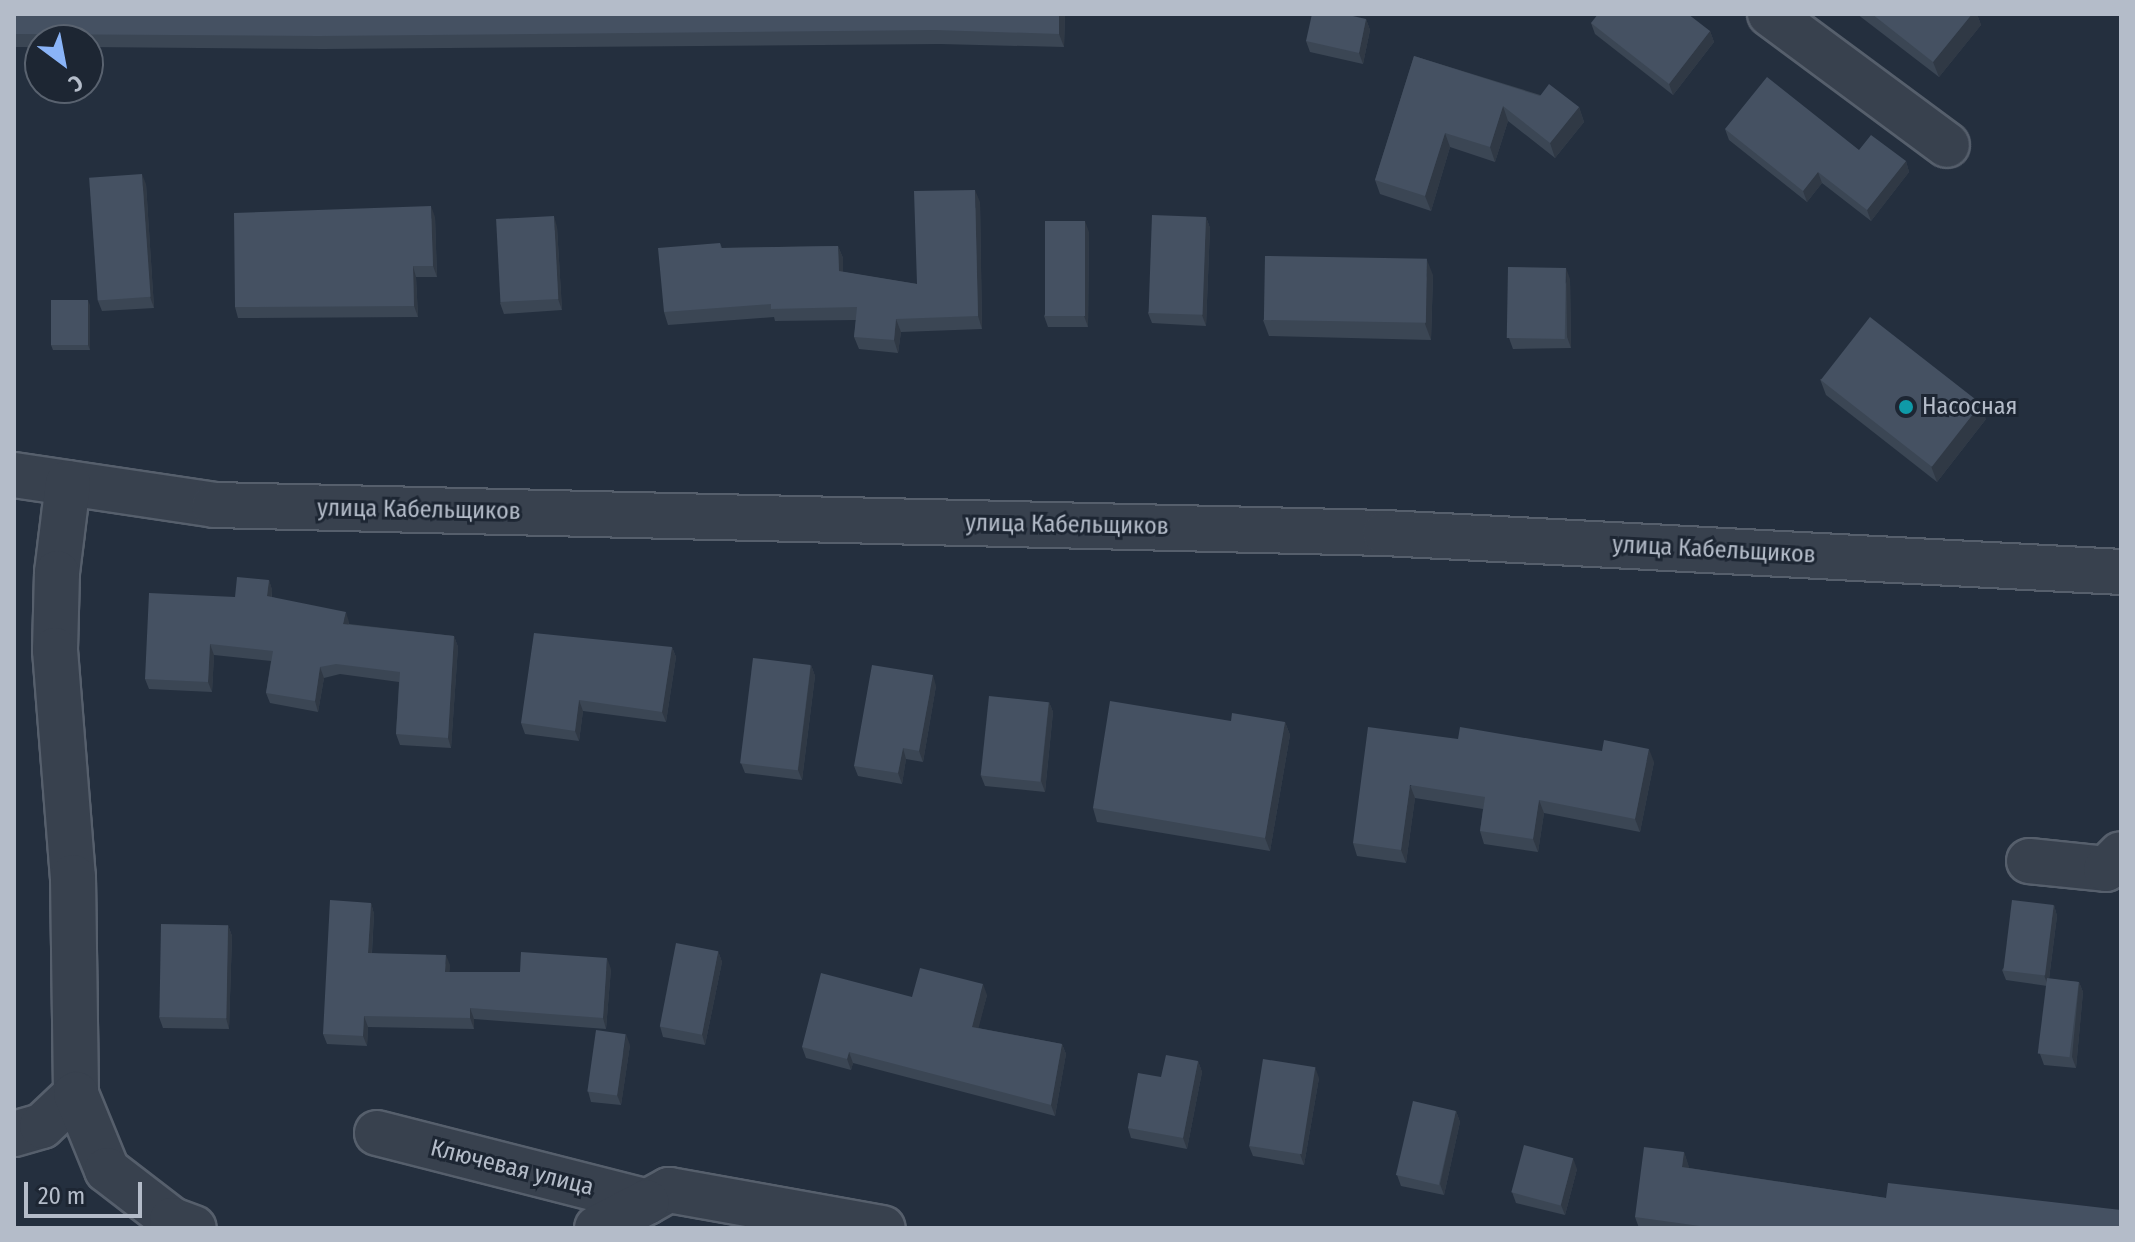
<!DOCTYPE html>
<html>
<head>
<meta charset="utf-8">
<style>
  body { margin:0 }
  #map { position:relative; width:2135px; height:1242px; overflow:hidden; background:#242f3e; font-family:"Fira Sans Condensed",sans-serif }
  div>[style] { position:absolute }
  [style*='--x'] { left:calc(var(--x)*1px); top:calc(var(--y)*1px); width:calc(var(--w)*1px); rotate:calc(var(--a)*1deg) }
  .roads { filter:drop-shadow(2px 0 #565f6c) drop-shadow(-2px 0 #565f6c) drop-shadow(0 2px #565f6c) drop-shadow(0 -2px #565f6c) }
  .minor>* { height:44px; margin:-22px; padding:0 22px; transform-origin:22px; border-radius:22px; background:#38414e }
  .wall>* { inset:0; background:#3b4654 }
  .shaded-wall>* { inset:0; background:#303945 }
  .building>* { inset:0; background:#455162; transform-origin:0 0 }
  .dots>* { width:22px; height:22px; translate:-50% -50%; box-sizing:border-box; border:4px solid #1d2633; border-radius:50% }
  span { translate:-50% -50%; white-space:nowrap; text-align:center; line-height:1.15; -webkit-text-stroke:6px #1d2633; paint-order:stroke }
  .poi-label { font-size:24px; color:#b4bcc9 }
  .left { translate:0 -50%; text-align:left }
  .street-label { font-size:24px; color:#b4bcc9 }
  .frame { position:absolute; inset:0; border:16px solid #b4bcc9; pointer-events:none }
  .north { position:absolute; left:24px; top:24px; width:80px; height:80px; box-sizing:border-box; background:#1d2633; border:2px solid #59626f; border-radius:50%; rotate:148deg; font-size:22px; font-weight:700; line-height:32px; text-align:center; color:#b4bcc9 }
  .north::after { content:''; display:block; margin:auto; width:28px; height:36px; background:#8ab4f8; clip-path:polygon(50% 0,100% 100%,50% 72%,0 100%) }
  .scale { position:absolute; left:24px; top:1182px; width:118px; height:36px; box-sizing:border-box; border:4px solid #b4bcc9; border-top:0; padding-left:10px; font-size:24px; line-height:28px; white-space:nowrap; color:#b4bcc9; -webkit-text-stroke:6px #1d2633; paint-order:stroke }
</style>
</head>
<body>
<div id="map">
  <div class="roads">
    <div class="minor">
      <i style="--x:1770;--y:14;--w:220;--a:36.5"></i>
      <i style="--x:14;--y:475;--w:202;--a:8.5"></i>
      <i style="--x:214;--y:505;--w:1171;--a:1.37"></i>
      <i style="--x:1385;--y:533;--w:737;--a:3.03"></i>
      <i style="--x:68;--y:483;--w:91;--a:97"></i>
      <i style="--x:57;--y:573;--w:77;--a:91.5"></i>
      <i style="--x:55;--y:650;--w:228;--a:85.5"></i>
      <i style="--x:73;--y:877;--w:217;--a:89.2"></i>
      <i style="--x:2029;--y:861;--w:77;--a:5.9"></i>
      <i style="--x:2106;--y:869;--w:21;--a:-45"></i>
      <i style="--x:377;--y:1133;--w:279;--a:14.3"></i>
      <i style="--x:647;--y:1202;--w:25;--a:-29"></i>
      <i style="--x:669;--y:1190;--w:217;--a:10.1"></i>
      <i style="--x:14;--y:1134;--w:29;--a:-16"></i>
      <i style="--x:42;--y:1126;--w:47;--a:-43.3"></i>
      <i style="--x:76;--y:1094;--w:82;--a:67.8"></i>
      <i style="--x:107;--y:1170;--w:82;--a:37.6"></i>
      <i style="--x:172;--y:1220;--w:23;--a:20"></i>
      <i style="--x:597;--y:1228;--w:56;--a:-27.5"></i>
    </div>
  </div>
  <div class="wall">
    <i style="clip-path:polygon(14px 14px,1065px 14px,1064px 47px,940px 44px,323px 49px,88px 47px,88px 40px,40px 40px,40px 47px,14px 47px)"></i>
    <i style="clip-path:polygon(1857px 14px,1977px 14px,1981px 25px,1939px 77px)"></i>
    <i style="clip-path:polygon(1366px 19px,1370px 30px,1363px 64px,1310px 52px,1306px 41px)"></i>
    <i style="clip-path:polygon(1591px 23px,1710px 31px,1714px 42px,1673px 95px,1595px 34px)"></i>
    <i style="clip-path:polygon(1414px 56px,1579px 107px,1584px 122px,1555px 158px,1508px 121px,1495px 162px,1450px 147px,1431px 211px,1380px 194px,1375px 180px)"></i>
    <i style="clip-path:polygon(1725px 129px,1859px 150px,1906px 161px,1909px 172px,1871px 221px,1822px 183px,1807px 202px,1729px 140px)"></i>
    <i style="clip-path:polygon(146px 184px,154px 308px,102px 311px,98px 301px)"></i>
    <i style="clip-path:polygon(980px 202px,982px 329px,901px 332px,898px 353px,859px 349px,854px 337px,856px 320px,775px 321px,774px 317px,668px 325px,664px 312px,720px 243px,722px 248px,838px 246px,843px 258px,843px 272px,917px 284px)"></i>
    <i style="clip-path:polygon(435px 217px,437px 277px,416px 277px,418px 317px,238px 318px,235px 307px)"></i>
    <i style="clip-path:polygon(1206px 217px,1210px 228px,1206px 326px,1152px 323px,1148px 313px)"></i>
    <i style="clip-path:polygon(557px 227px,562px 310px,504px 314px,500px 303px)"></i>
    <i style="clip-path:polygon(1089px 232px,1088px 327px,1048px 327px,1044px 316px)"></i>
    <i style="clip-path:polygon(1433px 275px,1431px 340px,1269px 336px,1263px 320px)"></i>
    <i style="clip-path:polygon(1570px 279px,1571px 348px,1513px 349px,1509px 338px)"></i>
    <i style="clip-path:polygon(90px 305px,90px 350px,53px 350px,51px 345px)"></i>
    <i style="clip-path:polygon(1820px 379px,1986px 419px,1937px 482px,1826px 395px)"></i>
    <i style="clip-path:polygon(269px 580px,272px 590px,272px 597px,349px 622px,349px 624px,454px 636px,458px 647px,451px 748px,400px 745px,396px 734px,399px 682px,340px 674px,324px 678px,318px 712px,270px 703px,266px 693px,271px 661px,214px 655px,212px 692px,149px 689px,145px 679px,235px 597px)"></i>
    <i style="clip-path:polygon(672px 647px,676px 657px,666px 722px,583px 711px,579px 741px,525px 734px,521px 723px)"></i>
    <i style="clip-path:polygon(811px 665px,815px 676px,802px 780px,745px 773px,741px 763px)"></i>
    <i style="clip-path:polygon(936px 686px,923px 762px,906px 759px,902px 784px,858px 776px,854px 766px)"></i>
    <i style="clip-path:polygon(1049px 702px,1053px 712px,1045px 792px,985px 786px,981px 776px)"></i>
    <i style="clip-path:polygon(1231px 721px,1285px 722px,1290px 735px,1270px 851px,1097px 822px,1093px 808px)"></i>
    <i style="clip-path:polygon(1458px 739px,1654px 762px,1640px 832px,1544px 813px,1538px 852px,1484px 844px,1480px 831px,1483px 809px,1415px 798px,1406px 863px,1357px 856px,1353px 843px)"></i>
    <i style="clip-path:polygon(371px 903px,374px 914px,372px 953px,450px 965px,449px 972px,520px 972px,611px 969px,606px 1029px,474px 1019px,474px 1029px,368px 1027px,367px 1046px,327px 1044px,323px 1034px)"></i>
    <i style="clip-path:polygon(2054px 905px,2057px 916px,2049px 979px,2079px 982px,2083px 992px,2076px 1068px,2044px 1065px,2040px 1054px,2047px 986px,2006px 980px,2002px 970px)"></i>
    <i style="clip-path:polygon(228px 925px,232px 936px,229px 1029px,163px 1028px,159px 1017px)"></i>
    <i style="clip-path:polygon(718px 951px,722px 962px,705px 1045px,663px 1037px,660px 1026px)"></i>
    <i style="clip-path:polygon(987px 995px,978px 1028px,1062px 1044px,1066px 1054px,1055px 1116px,853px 1063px,851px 1070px,806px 1058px,802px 1047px,912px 997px)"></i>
    <i style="clip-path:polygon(630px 1045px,621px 1105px,591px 1102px,588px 1091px)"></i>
    <i style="clip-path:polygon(1198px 1061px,1202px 1072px,1187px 1149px,1131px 1138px,1128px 1128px,1161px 1077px)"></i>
    <i style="clip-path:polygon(1319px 1078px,1304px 1165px,1253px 1156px,1249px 1146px)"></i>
    <i style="clip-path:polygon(1456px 1111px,1460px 1122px,1444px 1195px,1401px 1186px,1397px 1175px)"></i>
    <i style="clip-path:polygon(1684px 1152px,1689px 1168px,1886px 1198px,2121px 1228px,1639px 1228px,1635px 1217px)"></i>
    <i style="clip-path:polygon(1577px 1169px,1565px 1215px,1516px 1203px,1512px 1192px)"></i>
  </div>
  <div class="shaded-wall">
    <i style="clip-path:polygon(1059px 14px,1065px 14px,1064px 47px,1059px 34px)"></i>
    <i style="clip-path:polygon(1972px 14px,1977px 14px,1981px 25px,1939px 77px,1933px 62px)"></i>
    <i style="clip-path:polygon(1366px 19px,1370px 30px,1363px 64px,1359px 53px)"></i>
    <i style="clip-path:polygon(1710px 31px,1714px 42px,1673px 95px,1669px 84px)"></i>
    <i style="clip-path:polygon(1503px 106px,1508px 121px,1495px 162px,1490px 147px)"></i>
    <i style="clip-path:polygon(1579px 107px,1584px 122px,1555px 158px,1550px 143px)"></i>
    <i style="clip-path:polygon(1445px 133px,1450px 147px,1431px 211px,1425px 196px)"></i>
    <i style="clip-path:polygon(1906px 161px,1909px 172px,1871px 221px,1867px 210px)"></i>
    <i style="clip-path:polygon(1818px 172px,1822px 183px,1807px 202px,1803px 191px)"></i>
    <i style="clip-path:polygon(142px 174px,146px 184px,154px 308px,150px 297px)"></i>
    <i style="clip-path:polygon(975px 190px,980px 202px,982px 329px,978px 316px)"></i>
    <i style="clip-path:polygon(431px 206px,435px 217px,437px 277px,433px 266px)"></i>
    <i style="clip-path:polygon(554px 216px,557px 227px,562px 310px,558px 299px)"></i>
    <i style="clip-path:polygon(1206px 217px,1210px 228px,1206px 326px,1202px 315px)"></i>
    <i style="clip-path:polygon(1085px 221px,1089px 232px,1088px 327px,1084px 316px)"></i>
    <i style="clip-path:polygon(838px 246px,843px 258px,843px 284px,839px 271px)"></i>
    <i style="clip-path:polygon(1427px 260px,1433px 275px,1431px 340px,1425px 324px)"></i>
    <i style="clip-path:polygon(413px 266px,416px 277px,418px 317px,414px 306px)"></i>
    <i style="clip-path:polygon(1566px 268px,1570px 279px,1571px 348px,1567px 337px)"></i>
    <i style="clip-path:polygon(88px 300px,90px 305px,90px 350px,88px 345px)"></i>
    <i style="clip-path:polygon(896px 319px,901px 332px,898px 353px,894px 340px)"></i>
    <i style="clip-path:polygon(1981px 404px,1986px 419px,1937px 482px,1931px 466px)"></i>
    <i style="clip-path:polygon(269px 580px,272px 590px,271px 606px,267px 596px)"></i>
    <i style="clip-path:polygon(346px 612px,349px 622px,347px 634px,343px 624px)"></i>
    <i style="clip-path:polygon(454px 636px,458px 647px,451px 748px,448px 738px)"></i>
    <i style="clip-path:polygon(210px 644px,214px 655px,212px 692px,208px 682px)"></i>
    <i style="clip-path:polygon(672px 647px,676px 657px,666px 722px,662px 712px)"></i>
    <i style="clip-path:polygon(811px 665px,815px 676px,802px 780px,798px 770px)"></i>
    <i style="clip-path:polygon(320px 667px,324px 678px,318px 712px,315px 701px)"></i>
    <i style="clip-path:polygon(933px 675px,936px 686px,923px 762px,919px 751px)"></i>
    <i style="clip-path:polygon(579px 700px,583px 711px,579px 741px,575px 731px)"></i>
    <i style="clip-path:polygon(1049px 702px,1053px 712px,1045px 792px,1041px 781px)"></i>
    <i style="clip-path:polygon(1285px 722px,1290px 735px,1270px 851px,1265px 838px)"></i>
    <i style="clip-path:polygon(903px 748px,906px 759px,902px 784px,898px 773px)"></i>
    <i style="clip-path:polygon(1649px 749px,1654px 762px,1640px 832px,1635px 819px)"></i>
    <i style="clip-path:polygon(1410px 785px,1415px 798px,1406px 863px,1401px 850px)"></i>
    <i style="clip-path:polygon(1539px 800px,1544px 813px,1538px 852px,1533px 839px)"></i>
    <i style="clip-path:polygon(371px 903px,374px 914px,371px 964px,368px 953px)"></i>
    <i style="clip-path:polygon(2054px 905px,2057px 916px,2048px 986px,2044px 975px)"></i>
    <i style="clip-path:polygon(228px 925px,232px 936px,229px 1029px,226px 1018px)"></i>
    <i style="clip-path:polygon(718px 951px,722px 962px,705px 1045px,702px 1034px)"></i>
    <i style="clip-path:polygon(446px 955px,450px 965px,449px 983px,445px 972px)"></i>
    <i style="clip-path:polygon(607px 958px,611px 969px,606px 1029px,603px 1018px)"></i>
    <i style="clip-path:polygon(2079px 982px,2083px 992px,2076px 1068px,2072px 1057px)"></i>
    <i style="clip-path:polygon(983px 984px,987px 995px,976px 1038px,972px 1027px)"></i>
    <i style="clip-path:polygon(470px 1008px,474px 1019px,474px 1029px,470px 1018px)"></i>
    <i style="clip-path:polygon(364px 1016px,368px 1027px,367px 1046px,363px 1036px)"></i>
    <i style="clip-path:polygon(626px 1034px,630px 1045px,621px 1105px,617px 1095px)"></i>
    <i style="clip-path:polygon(1062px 1044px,1066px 1054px,1055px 1116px,1051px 1105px)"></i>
    <i style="clip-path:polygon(849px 1052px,853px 1063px,851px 1070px,847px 1059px)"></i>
    <i style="clip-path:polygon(1198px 1061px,1202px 1072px,1187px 1149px,1183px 1138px)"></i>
    <i style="clip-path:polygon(1315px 1067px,1319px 1078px,1304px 1165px,1300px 1154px)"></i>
    <i style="clip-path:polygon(1456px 1111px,1460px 1122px,1444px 1195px,1440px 1184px)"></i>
    <i style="clip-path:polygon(1684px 1152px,1689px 1167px,1687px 1181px,1682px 1167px)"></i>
    <i style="clip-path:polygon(1573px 1158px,1577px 1169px,1565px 1215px,1561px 1205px)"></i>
  </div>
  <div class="building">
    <i style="clip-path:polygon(14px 14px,1059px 14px,1059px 34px,935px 30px,318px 36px,14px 34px)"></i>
    <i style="clip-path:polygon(1312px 14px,1344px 14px,1366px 19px,1359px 53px,1306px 41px)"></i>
    <i style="clip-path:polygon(1598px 14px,1688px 14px,1710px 31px,1669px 84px,1591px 23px)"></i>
    <i style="clip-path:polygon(1872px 14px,1972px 14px,1933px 62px)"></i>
    <i style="clip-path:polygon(1414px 56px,1540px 96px,1549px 84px,1579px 107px,1550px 143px,1503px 106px,1490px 147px,1445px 133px,1425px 196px,1375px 180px)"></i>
    <i style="clip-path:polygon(1767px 77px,1859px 150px,1871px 135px,1906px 161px,1867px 210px,1818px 172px,1803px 191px,1725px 129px)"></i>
    <i style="left:142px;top:174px;width:123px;height:53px;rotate:86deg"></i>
    <i style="clip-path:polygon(975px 190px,978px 316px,896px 319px,894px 340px,854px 337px,857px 307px,771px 309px,771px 304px,664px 312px,658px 248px,720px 243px,721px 248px,838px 246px,839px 271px,917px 284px,914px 191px)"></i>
    <i style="clip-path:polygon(431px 206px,433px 266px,413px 266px,414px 306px,235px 307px,234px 213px)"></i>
    <i style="left:1152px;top:215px;width:54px;height:98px;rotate:2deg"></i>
    <i style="left:554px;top:216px;width:83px;height:58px;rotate:87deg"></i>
    <i style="left:1045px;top:221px;width:40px;height:95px"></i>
    <i style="left:1265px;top:256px;width:162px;height:64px;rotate:1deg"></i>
    <i style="left:1508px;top:267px;width:58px;height:71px;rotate:1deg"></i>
    <i style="left:51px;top:300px;width:37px;height:45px"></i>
    <i style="left:1870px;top:317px;width:141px;height:80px;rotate:38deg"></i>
    <i style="clip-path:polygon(237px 577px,269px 580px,267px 596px,346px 612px,343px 624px,454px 636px,448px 738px,396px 734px,400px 672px,336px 664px,320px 667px,315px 701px,266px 693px,273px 651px,210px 644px,208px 682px,145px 679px,149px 593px,235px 597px)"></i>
    <i style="clip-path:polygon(534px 633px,672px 647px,662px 712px,579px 700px,575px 731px,521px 723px)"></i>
    <i style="left:753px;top:658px;width:58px;height:106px;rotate:7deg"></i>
    <i style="clip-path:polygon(872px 665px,933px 675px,919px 751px,903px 748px,898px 773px,854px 766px)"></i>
    <i style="left:989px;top:696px;width:60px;height:80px;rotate:6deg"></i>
    <i style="clip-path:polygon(1110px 701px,1231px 721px,1232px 713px,1285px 722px,1265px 838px,1093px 808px)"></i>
    <i style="clip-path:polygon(1368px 727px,1458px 739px,1460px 727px,1602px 751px,1604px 740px,1649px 749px,1635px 819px,1539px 800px,1533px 839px,1480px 831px,1485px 797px,1410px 785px,1401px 850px,1353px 843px)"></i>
    <i style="clip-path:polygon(330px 900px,371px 903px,368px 953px,446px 955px,445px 972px,520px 972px,521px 952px,607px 958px,603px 1018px,470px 1008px,470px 1018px,364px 1016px,363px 1036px,323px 1034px)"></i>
    <i style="left:2012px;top:900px;width:42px;height:71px;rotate:7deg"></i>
    <i style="left:161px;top:924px;width:67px;height:93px;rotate:1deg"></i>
    <i style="left:676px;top:943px;width:43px;height:85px;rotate:11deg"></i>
    <i style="clip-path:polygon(920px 968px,983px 984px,972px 1027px,1062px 1044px,1051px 1105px,849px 1052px,847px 1059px,802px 1047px,821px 973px,912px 997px)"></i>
    <i style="left:2047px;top:978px;width:32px;height:76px;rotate:7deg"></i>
    <i style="left:596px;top:1030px;width:30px;height:62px;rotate:8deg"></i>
    <i style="clip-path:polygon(1166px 1055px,1198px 1061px,1183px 1138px,1128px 1128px,1138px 1073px,1161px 1077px)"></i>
    <i style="left:1263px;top:1059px;width:53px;height:88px;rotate:9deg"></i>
    <i style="left:1413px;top:1101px;width:44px;height:76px;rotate:13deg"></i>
    <i style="left:1524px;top:1145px;width:51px;height:49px;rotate:15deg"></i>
    <i style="clip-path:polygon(1644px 1147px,1684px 1152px,1682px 1167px,1886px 1198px,1888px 1183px,2121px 1210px,2121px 1228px,1707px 1228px,1707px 1227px,1635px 1217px)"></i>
  </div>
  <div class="dots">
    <i style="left:1906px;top:407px;background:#0f9aa8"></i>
  </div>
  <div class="poi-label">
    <span class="left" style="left:1922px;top:407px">Насосная</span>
  </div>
  <div class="street-label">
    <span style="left:419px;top:510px;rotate:1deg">улица Кабельщиков</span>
    <span style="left:1067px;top:525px;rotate:1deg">улица Кабельщиков</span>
    <span style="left:1714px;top:550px;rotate:3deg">улица Кабельщиков</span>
    <span style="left:512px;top:1168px;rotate:14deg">Ключевая улица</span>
  </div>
  <div class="frame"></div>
  <div class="north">С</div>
  <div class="scale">20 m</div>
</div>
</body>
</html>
